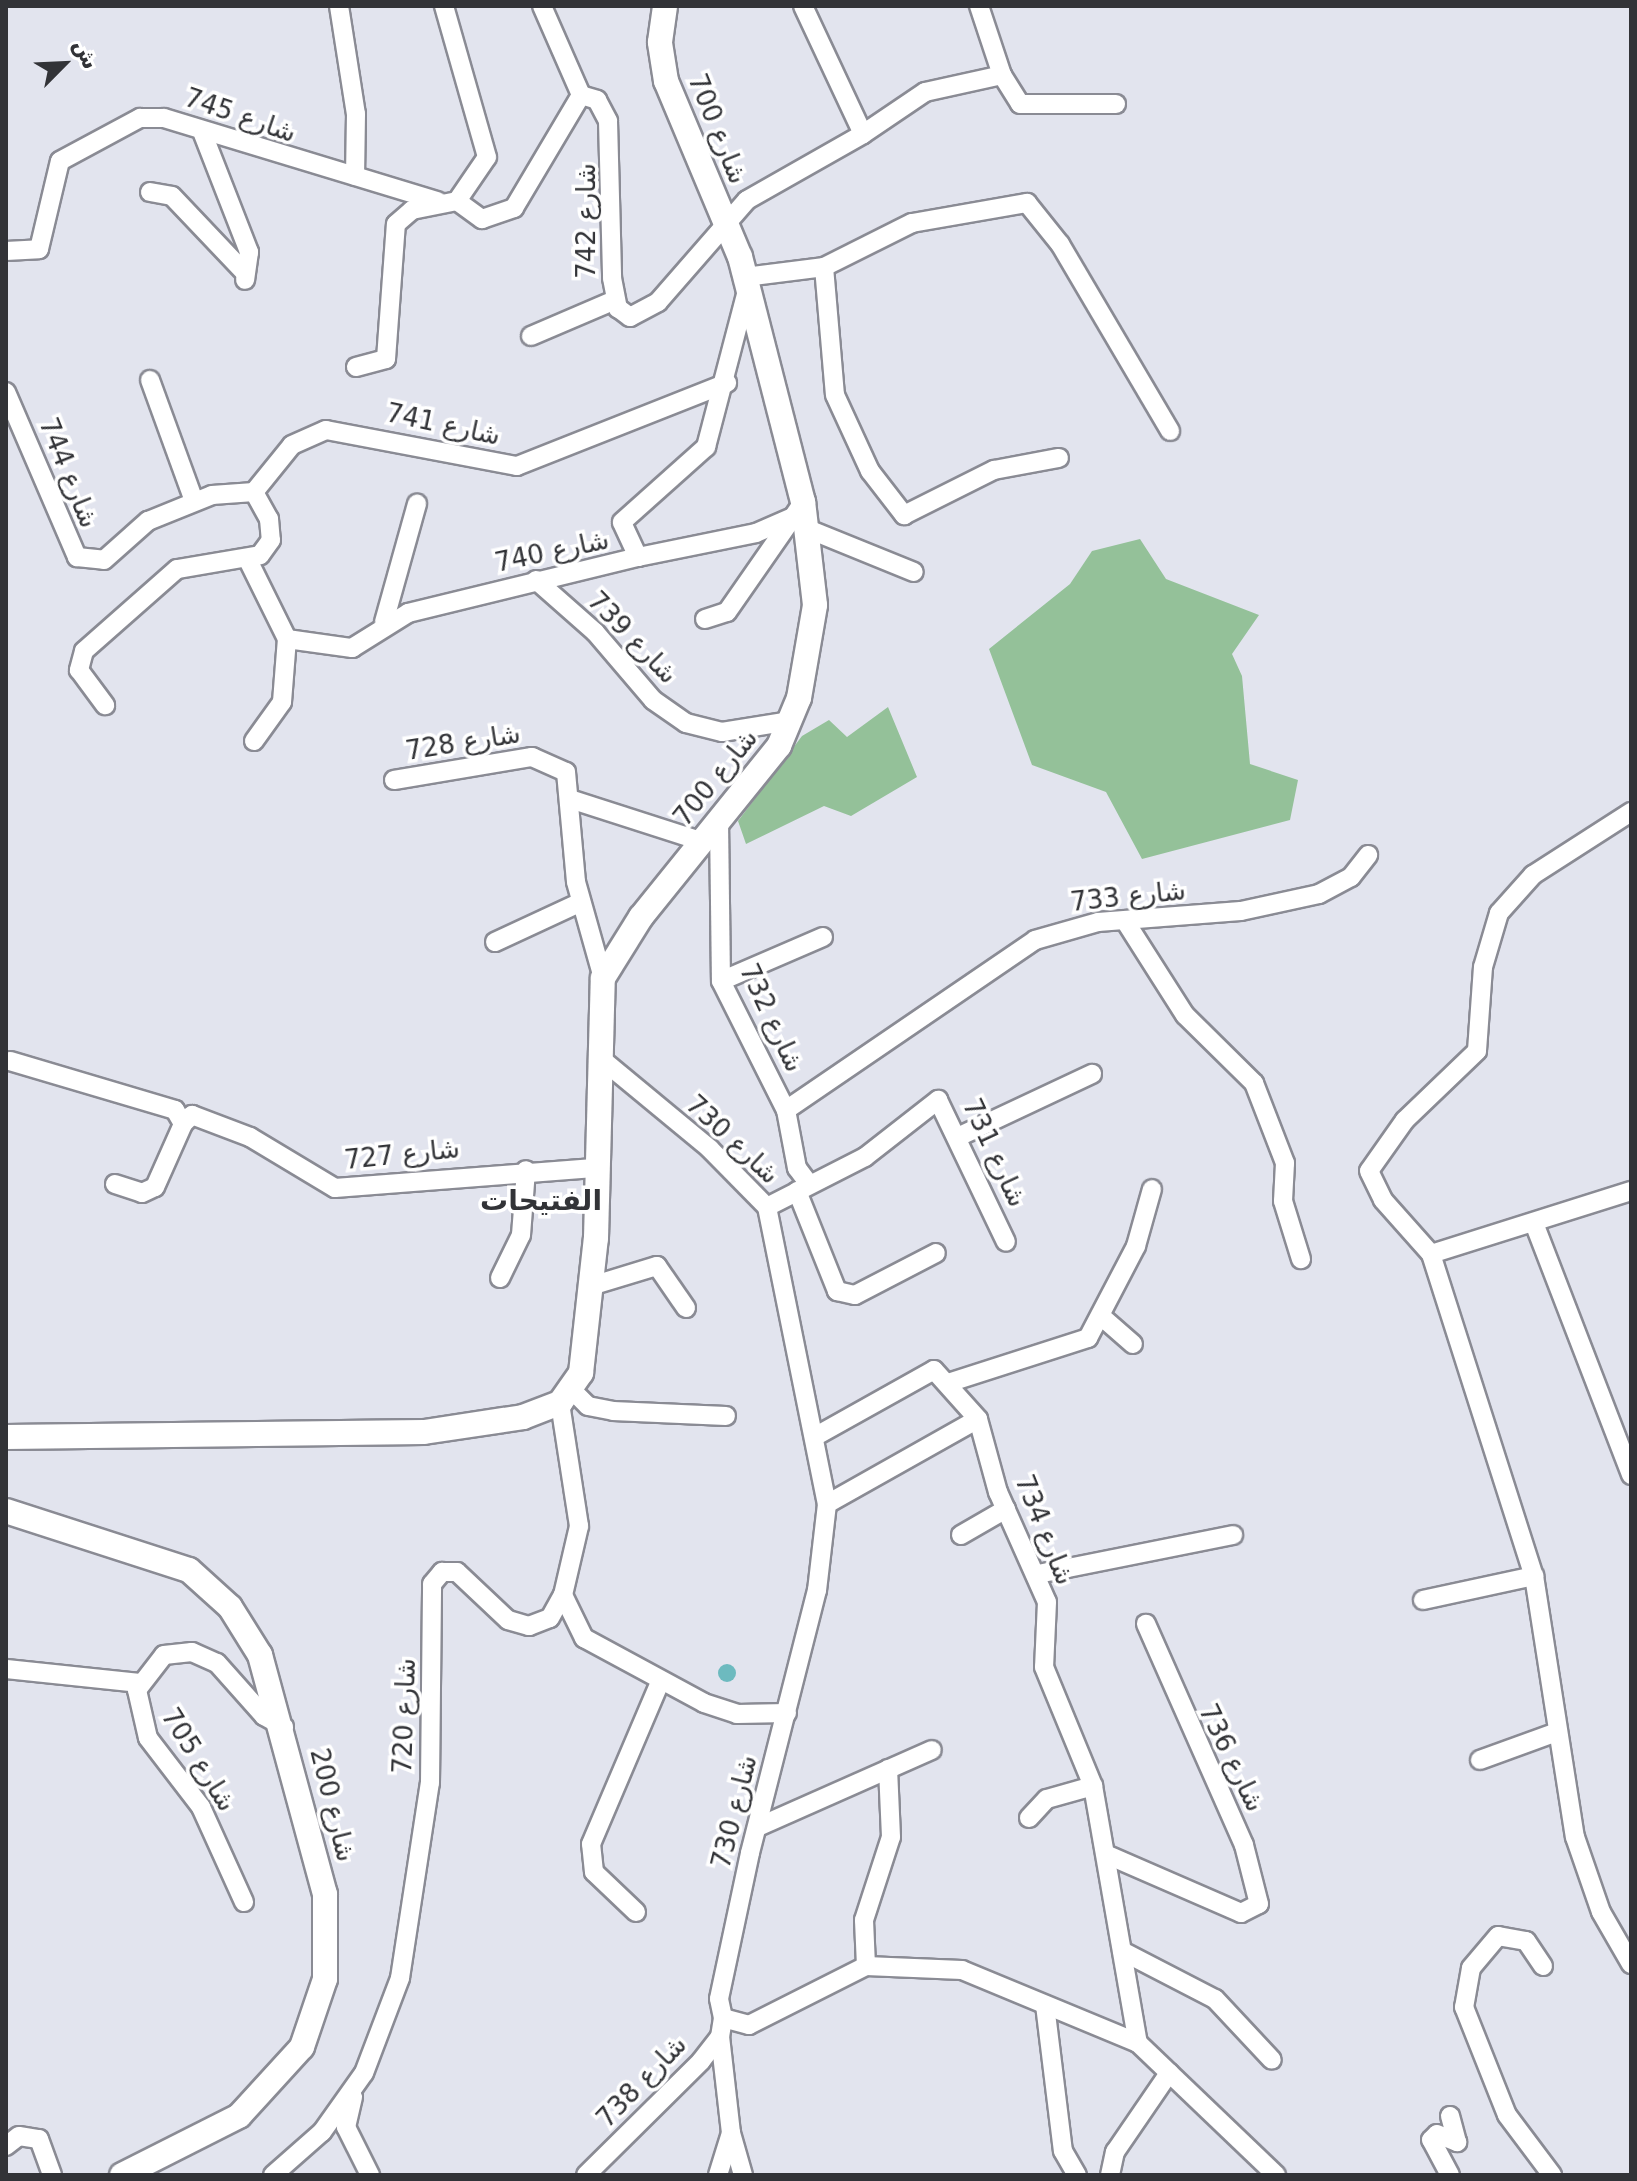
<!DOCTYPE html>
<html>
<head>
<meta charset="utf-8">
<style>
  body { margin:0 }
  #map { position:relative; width:1637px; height:2181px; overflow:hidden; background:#e2e4ee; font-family:"DejaVu Sans",Vazirmatn,sans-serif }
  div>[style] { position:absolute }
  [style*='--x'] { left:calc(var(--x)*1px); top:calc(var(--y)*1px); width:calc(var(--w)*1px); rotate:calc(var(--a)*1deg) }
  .green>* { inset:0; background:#94c199 }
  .water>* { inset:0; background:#6dbabf }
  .round { border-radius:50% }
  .roads { filter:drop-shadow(2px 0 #8a8b94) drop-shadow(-2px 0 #8a8b94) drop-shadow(0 2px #8a8b94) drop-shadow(0 -2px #8a8b94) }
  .minor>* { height:18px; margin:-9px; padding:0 9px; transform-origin:9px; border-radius:9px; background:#fff }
  .major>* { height:24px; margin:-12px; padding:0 12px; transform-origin:12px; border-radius:12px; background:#fff }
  span { translate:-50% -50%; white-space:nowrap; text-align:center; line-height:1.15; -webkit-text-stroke:7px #fff; paint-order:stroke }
  .street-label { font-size:26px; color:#323337 }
  .neighbourhood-label { font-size:28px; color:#323337; font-weight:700 }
  .frame { position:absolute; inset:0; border:8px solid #323337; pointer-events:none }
  .north { position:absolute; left:24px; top:24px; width:80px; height:80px; -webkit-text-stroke:6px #fff; paint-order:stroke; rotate:66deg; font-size:22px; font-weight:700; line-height:32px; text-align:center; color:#323337 }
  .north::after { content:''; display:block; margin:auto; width:28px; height:36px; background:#323337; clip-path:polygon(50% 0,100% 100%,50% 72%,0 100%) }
</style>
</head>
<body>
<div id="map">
  <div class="green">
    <i style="clip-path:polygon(1140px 539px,1166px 579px,1259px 615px,1232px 654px,1242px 676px,1250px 764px,1298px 780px,1290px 820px,1142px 859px,1106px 792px,1032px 765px,989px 649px,1070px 584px,1092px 551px)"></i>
    <i style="clip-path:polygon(888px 707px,917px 777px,851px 816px,824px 806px,746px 844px,738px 821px,802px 736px,829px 720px,847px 737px)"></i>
  </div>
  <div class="water">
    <i class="round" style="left:718px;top:1664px;width:18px;height:18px"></i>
  </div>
  <div class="roads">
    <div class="minor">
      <i style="--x:339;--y:6;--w:109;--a:81.1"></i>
      <i style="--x:356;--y:114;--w:62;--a:90.9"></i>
      <i style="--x:542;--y:6;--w:97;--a:66.3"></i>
      <i style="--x:581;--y:95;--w:17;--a:17"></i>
      <i style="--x:597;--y:100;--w:24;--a:62"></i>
      <i style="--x:608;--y:121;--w:157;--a:88.5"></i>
      <i style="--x:612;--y:278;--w:31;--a:79"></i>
      <i style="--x:618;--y:308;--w:15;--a:37"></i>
      <i style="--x:630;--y:317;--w:32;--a:-28"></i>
      <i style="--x:658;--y:302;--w:135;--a:-48.9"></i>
      <i style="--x:747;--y:200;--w:133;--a:-29.6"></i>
      <i style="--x:863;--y:134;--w:141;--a:-115.1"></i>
      <i style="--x:1002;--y:75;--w:34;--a:58"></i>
      <i style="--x:1020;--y:104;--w:96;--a:0"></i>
      <i style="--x:203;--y:134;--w:127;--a:68.7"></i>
      <i style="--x:249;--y:252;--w:28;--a:98"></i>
      <i style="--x:863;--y:134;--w:75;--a:-34.1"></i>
      <i style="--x:925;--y:92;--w:79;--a:-12.4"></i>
      <i style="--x:1002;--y:75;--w:73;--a:-108.4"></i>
      <i style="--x:150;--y:192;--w:22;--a:10"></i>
      <i style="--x:172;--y:196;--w:106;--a:46.5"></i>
      <i style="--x:457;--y:201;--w:31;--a:36"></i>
      <i style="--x:482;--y:219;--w:34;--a:-19"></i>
      <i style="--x:514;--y:208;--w:131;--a:-59.3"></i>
      <i style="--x:6;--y:251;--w:33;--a:-3"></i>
      <i style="--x:39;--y:249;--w:90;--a:-76.6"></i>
      <i style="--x:60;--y:161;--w:91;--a:-28.3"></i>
      <i style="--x:140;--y:118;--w:24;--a:0"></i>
      <i style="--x:164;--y:118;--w:286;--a:16.9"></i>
      <i style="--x:824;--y:267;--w:128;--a:85.1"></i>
      <i style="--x:835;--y:395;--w:84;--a:65.3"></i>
      <i style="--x:870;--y:471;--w:56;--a:52.3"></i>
      <i style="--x:904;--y:515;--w:101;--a:-26.6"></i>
      <i style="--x:994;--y:470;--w:66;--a:-10.5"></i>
      <i style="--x:745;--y:277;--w:80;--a:-7.2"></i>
      <i style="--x:824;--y:267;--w:98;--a:-26.6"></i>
      <i style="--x:912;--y:223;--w:117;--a:-9.9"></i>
      <i style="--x:1027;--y:203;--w:53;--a:51.2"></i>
      <i style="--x:1060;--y:244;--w:217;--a:59.5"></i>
      <i style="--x:531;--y:336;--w:91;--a:-23.2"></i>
      <i style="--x:356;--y:367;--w:31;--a:-15"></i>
      <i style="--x:386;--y:359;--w:135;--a:-85.8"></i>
      <i style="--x:396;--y:224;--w:21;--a:-41"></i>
      <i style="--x:412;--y:210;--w:46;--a:-11.3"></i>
      <i style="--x:457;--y:201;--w:53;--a:-55.7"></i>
      <i style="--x:487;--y:157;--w:157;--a:-105.9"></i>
      <i style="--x:150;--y:380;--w:129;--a:70"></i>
      <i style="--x:6;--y:392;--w:180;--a:66.7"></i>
      <i style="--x:77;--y:557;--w:27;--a:6"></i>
      <i style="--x:104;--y:560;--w:59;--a:-41.6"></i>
      <i style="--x:148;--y:521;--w:69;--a:-22.1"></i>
      <i style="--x:212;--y:495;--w:42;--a:-4.1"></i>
      <i style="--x:254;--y:492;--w:31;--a:61"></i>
      <i style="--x:269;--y:519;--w:21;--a:85"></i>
      <i style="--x:271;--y:540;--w:19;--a:126"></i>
      <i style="--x:260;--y:555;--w:84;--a:170.4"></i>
      <i style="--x:177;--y:569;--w:124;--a:138.6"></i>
      <i style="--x:84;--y:651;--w:20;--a:105"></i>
      <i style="--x:79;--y:670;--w:44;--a:53.4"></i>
      <i style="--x:254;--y:492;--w:60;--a:-51"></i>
      <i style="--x:292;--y:445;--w:37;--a:-24"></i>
      <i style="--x:326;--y:430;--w:194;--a:10.7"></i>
      <i style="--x:517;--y:466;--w:226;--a:-21.6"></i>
      <i style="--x:808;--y:529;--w:114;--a:22.1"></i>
      <i style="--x:638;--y:557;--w:120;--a:-11.5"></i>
      <i style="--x:756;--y:533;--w:40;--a:-23.4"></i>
      <i style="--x:793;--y:517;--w:18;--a:-56"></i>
      <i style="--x:249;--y:562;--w:86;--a:63.7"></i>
      <i style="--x:536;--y:580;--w:79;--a:41.4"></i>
      <i style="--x:595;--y:632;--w:89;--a:49.5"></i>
      <i style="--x:653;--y:700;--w:40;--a:34.9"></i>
      <i style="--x:686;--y:723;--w:37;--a:14"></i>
      <i style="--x:722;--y:732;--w:68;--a:-9.3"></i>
      <i style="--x:705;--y:619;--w:23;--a:-18"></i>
      <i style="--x:727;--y:612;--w:116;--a:-55.2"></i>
      <i style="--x:384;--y:622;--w:123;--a:-74.4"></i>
      <i style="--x:254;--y:741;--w:48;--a:-54.3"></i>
      <i style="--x:282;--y:702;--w:63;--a:-85.5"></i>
      <i style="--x:287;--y:639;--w:66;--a:7.9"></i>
      <i style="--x:352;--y:648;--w:66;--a:-32"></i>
      <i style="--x:408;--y:613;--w:237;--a:-13.7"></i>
      <i style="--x:638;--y:557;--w:38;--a:-115"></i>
      <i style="--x:622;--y:522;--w:113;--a:-41.8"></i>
      <i style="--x:706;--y:447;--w:161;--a:-75.3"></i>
      <i style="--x:394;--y:780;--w:140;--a:-9.5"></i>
      <i style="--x:532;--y:757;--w:37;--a:24"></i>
      <i style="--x:566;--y:772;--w:110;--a:84.8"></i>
      <i style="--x:576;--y:882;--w:100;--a:74.3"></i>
      <i style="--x:573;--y:800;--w:134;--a:17.8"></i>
      <i style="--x:1631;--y:812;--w:117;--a:147.3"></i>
      <i style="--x:1533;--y:875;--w:51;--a:131.8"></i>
      <i style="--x:1499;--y:913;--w:56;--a:106.5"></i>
      <i style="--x:1483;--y:967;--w:84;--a:94.1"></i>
      <i style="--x:1477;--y:1051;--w:100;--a:136.2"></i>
      <i style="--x:1405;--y:1120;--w:62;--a:125.2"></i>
      <i style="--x:1369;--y:1171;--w:32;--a:64"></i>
      <i style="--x:1383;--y:1200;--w:72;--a:48.4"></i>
      <i style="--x:1431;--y:1254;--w:338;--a:72.3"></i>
      <i style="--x:1534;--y:1576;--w:264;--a:81.1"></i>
      <i style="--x:1575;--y:1837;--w:79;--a:70.9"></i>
      <i style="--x:1601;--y:1912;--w:60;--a:60"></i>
      <i style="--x:719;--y:820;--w:161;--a:89.3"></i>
      <i style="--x:721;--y:981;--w:144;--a:63.3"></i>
      <i style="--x:786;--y:1110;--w:59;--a:79.3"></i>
      <i style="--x:797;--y:1168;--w:20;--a:53"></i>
      <i style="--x:1127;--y:924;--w:108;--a:57.5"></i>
      <i style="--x:1185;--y:1015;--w:97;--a:44.6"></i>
      <i style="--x:1254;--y:1083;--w:86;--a:68.8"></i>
      <i style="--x:1285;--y:1163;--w:38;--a:93"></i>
      <i style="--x:1283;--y:1201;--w:61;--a:72.8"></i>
      <i style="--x:495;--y:942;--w:95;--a:-24.9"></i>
      <i style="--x:721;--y:981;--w:111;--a:-23.3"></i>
      <i style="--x:10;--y:1061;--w:172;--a:16.5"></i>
      <i style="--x:175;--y:1110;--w:16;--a:60"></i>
      <i style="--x:183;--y:1124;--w:13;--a:-45"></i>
      <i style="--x:192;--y:1115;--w:62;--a:20.8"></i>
      <i style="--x:250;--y:1137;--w:99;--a:31"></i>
      <i style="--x:335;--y:1188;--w:263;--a:-4.4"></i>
      <i style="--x:605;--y:1062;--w:136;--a:39.6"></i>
      <i style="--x:710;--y:1149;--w:81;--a:45.5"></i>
      <i style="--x:767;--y:1207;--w:303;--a:78.6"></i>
      <i style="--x:827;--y:1504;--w:87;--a:96.6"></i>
      <i style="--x:817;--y:1590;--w:271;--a:104.3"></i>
      <i style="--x:750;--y:1853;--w:149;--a:102"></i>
      <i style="--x:719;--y:1999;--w:19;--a:78"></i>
      <i style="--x:723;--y:2018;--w:27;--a:15"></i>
      <i style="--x:749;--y:2025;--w:131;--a:-26.8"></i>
      <i style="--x:866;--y:1966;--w:96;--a:2.4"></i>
      <i style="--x:962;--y:1970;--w:191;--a:22.5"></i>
      <i style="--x:1138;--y:2043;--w:191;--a:43.7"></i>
      <i style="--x:786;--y:1110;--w:301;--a:-34.3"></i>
      <i style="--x:1035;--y:940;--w:66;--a:-15.9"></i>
      <i style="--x:1098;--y:922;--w:143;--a:-4.4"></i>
      <i style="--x:1241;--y:911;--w:80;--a:-12.3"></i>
      <i style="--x:1319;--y:894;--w:36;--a:-28"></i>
      <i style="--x:1351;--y:877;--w:28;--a:-52"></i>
      <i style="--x:960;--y:1136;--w:146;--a:-25.2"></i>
      <i style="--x:115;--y:1184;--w:28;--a:18"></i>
      <i style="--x:142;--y:1193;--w:14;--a:-25"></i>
      <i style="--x:155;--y:1187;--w:69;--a:-66"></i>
      <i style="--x:797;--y:1191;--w:108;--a:68.2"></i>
      <i style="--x:837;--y:1291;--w:18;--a:13"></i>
      <i style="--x:855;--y:1295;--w:91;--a:-27.4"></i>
      <i style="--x:767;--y:1207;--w:110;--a:-27"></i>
      <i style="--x:865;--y:1157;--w:93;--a:-38"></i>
      <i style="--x:938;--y:1100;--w:157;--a:64.4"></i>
      <i style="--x:1534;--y:1223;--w:270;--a:68.9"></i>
      <i style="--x:1431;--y:1254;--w:210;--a:-17.5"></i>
      <i style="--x:500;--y:1278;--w:48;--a:-64"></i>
      <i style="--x:521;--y:1235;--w:65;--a:-85.6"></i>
      <i style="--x:591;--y:1286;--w:69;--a:-16.9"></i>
      <i style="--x:657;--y:1266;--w:51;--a:55.4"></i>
      <i style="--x:1102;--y:1317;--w:41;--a:41.1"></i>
      <i style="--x:951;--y:1382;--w:144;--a:-17.8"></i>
      <i style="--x:1088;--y:1338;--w:104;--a:-62.4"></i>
      <i style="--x:1136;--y:1246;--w:59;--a:-74.3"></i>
      <i style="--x:573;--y:1391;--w:21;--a:45"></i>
      <i style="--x:588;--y:1406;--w:25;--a:11"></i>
      <i style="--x:613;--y:1411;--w:113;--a:2.5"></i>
      <i style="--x:816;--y:1436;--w:135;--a:-29.2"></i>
      <i style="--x:934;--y:1370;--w:66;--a:48.1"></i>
      <i style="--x:978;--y:1419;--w:76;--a:74.7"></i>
      <i style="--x:998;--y:1492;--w:120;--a:66"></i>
      <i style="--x:1047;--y:1602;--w:65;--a:92.6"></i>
      <i style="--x:1044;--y:1667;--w:129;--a:67.6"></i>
      <i style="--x:1093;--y:1786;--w:261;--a:80.1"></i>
      <i style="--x:827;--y:1504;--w:173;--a:-29.4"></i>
      <i style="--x:961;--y:1535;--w:52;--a:-30"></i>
      <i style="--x:1038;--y:1574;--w:199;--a:-11.3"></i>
      <i style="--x:563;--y:1595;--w:48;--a:64"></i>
      <i style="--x:584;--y:1638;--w:136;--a:28.4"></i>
      <i style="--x:704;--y:1703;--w:35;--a:18"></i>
      <i style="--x:737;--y:1714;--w:50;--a:-1.1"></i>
      <i style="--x:1423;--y:1600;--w:114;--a:-12.2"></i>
      <i style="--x:6;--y:1669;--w:135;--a:6"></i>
      <i style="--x:1480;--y:1760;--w:82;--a:-20"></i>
      <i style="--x:1029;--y:1818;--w:26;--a:-47"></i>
      <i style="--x:1047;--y:1799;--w:48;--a:-15.8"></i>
      <i style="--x:758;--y:1827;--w:190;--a:-23.9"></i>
      <i style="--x:1110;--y:1856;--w:143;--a:23.5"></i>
      <i style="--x:1241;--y:1913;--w:20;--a:-27"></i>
      <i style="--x:1259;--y:1904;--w:61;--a:-104.3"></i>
      <i style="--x:1244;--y:1845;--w:242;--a:-113.9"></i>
      <i style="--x:244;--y:1902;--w:104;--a:-114.4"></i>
      <i style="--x:201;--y:1807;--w:87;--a:-127.5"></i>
      <i style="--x:148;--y:1738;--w:49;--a:-102.9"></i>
      <i style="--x:137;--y:1690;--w:44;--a:-52.4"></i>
      <i style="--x:164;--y:1655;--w:28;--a:-6"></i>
      <i style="--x:192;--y:1652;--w:27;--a:24"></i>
      <i style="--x:217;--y:1663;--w:71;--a:48.4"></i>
      <i style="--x:264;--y:1716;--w:23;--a:29"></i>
      <i style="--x:636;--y:1912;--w:58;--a:-136.4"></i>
      <i style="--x:594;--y:1872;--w:28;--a:-96"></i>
      <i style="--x:591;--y:1844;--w:178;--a:-66.9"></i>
      <i style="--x:1122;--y:1951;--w:105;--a:27.3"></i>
      <i style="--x:1215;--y:1999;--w:83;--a:46.9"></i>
      <i style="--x:866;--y:1966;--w:46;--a:-92.5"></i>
      <i style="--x:864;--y:1920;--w:87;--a:-72"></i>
      <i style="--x:891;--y:1837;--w:68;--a:-92.5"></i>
      <i style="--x:1543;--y:1966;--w:30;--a:-124"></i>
      <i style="--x:1526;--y:1941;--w:28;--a:-170"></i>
      <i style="--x:1498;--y:1936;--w:42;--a:130.2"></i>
      <i style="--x:1471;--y:1968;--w:40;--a:100"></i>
      <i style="--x:1464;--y:2007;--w:116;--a:68.3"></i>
      <i style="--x:1507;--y:2115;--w:75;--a:53.1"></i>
      <i style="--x:1045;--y:2005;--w:147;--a:83"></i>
      <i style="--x:1063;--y:2151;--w:28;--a:60"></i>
      <i style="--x:353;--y:2097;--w:31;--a:103"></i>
      <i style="--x:346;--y:2127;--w:54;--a:63.4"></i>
      <i style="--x:731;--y:2133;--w:44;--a:74.1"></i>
      <i style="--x:6;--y:2146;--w:16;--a:-38"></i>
      <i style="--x:19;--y:2136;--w:20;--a:9"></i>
      <i style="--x:39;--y:2139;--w:38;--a:70"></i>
      <i style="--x:273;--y:2175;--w:65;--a:-41.3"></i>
      <i style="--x:322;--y:2132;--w:72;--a:-54.6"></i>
      <i style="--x:364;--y:2073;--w:102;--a:-69.2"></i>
      <i style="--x:400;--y:1978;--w:197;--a:-81.3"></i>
      <i style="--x:430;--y:1783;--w:199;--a:-89.4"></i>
      <i style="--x:432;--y:1584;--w:16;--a:-50"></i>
      <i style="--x:442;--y:1572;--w:15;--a:0"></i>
      <i style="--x:457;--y:1572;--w:70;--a:43.3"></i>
      <i style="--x:508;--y:1620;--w:22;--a:16"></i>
      <i style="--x:529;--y:1626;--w:22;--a:-21"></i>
      <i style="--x:550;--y:1618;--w:26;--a:-61"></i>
      <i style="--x:563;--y:1595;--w:71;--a:-76.9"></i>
      <i style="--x:579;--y:1526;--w:124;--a:-98.8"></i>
      <i style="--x:586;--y:2175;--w:162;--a:-44.7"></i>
      <i style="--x:701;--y:2061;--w:31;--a:-52"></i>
      <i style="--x:720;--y:2037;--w:19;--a:-81"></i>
      <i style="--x:718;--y:2175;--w:44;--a:-72.8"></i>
      <i style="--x:731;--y:2133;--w:97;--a:-96.5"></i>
      <i style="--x:1110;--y:2175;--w:24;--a:-78"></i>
      <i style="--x:1115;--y:2152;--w:96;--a:-55.6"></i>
      <i style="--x:1450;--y:2175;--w:40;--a:-118"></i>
      <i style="--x:1431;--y:2140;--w:8;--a:-45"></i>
      <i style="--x:1437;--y:2134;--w:22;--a:22"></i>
      <i style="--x:1457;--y:2142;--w:27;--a:-105"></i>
    </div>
    <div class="major">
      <i style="--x:6;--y:1437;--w:418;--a:-0.7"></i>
      <i style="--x:424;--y:1432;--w:100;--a:-8.6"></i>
      <i style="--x:523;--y:1417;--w:40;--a:-21"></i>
      <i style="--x:560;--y:1403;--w:37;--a:-55"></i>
      <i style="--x:581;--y:1373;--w:136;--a:-83.7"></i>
      <i style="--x:596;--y:1238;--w:260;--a:-88.5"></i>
      <i style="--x:603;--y:978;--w:72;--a:-58.1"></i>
      <i style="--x:641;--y:917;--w:220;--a:-51.1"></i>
      <i style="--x:779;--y:746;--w:52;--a:-67.4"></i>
      <i style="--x:799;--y:698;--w:94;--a:-80.2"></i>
      <i style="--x:815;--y:605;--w:104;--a:-96.6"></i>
      <i style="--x:803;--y:502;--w:253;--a:-104.4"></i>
      <i style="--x:740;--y:257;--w:191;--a:-112.8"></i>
      <i style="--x:666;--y:81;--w:39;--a:-99"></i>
      <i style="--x:660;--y:42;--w:36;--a:-82"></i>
      <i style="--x:6;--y:1511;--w:192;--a:17.9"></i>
      <i style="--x:189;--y:1570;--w:55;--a:42.1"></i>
      <i style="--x:230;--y:1607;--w:57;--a:58"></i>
      <i style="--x:260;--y:1655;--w:248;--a:74.8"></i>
      <i style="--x:325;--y:1894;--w:85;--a:90"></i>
      <i style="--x:325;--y:1979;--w:72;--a:108.7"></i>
      <i style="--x:302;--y:2047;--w:93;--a:132.4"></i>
      <i style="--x:239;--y:2116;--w:131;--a:153.2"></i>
    </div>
  </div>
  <div class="street-label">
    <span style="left:240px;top:116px;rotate:19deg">شارع 745</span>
    <span style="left:717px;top:129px;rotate:68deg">شارع 700</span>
    <span style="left:587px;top:221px;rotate:-90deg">شارع 742</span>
    <span style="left:443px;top:425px;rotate:12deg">شارع 741</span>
    <span style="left:68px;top:473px;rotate:68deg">شارع 744</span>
    <span style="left:552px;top:552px;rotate:-12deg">شارع 740</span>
    <span style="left:632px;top:638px;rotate:46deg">شارع 739</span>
    <span style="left:463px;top:743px;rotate:-9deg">شارع 728</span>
    <span style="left:716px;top:778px;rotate:-51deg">شارع 700</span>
    <span style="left:1128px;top:897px;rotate:-6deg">شارع 733</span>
    <span style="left:771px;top:1018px;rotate:65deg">شارع 732</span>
    <span style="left:732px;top:1140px;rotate:43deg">شارع 730</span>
    <span style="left:994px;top:1153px;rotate:65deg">شارع 731</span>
    <span style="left:402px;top:1155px;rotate:-6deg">شارع 727</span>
    <span style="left:1044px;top:1530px;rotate:68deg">شارع 734</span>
    <span style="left:405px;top:1716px;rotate:-88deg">شارع 720</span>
    <span style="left:1231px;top:1758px;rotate:64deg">شارع 736</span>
    <span style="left:198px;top:1760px;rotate:58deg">شارع 705</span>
    <span style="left:332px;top:1805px;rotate:76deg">شارع 200</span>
    <span style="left:735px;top:1812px;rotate:-76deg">شارع 730</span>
    <span style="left:642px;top:2082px;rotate:-46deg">شارع 738</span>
  </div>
  <div class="neighbourhood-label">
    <span style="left:541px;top:1201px">الفتيحات</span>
  </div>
  <div class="frame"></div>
  <div class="north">ش</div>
</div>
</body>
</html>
